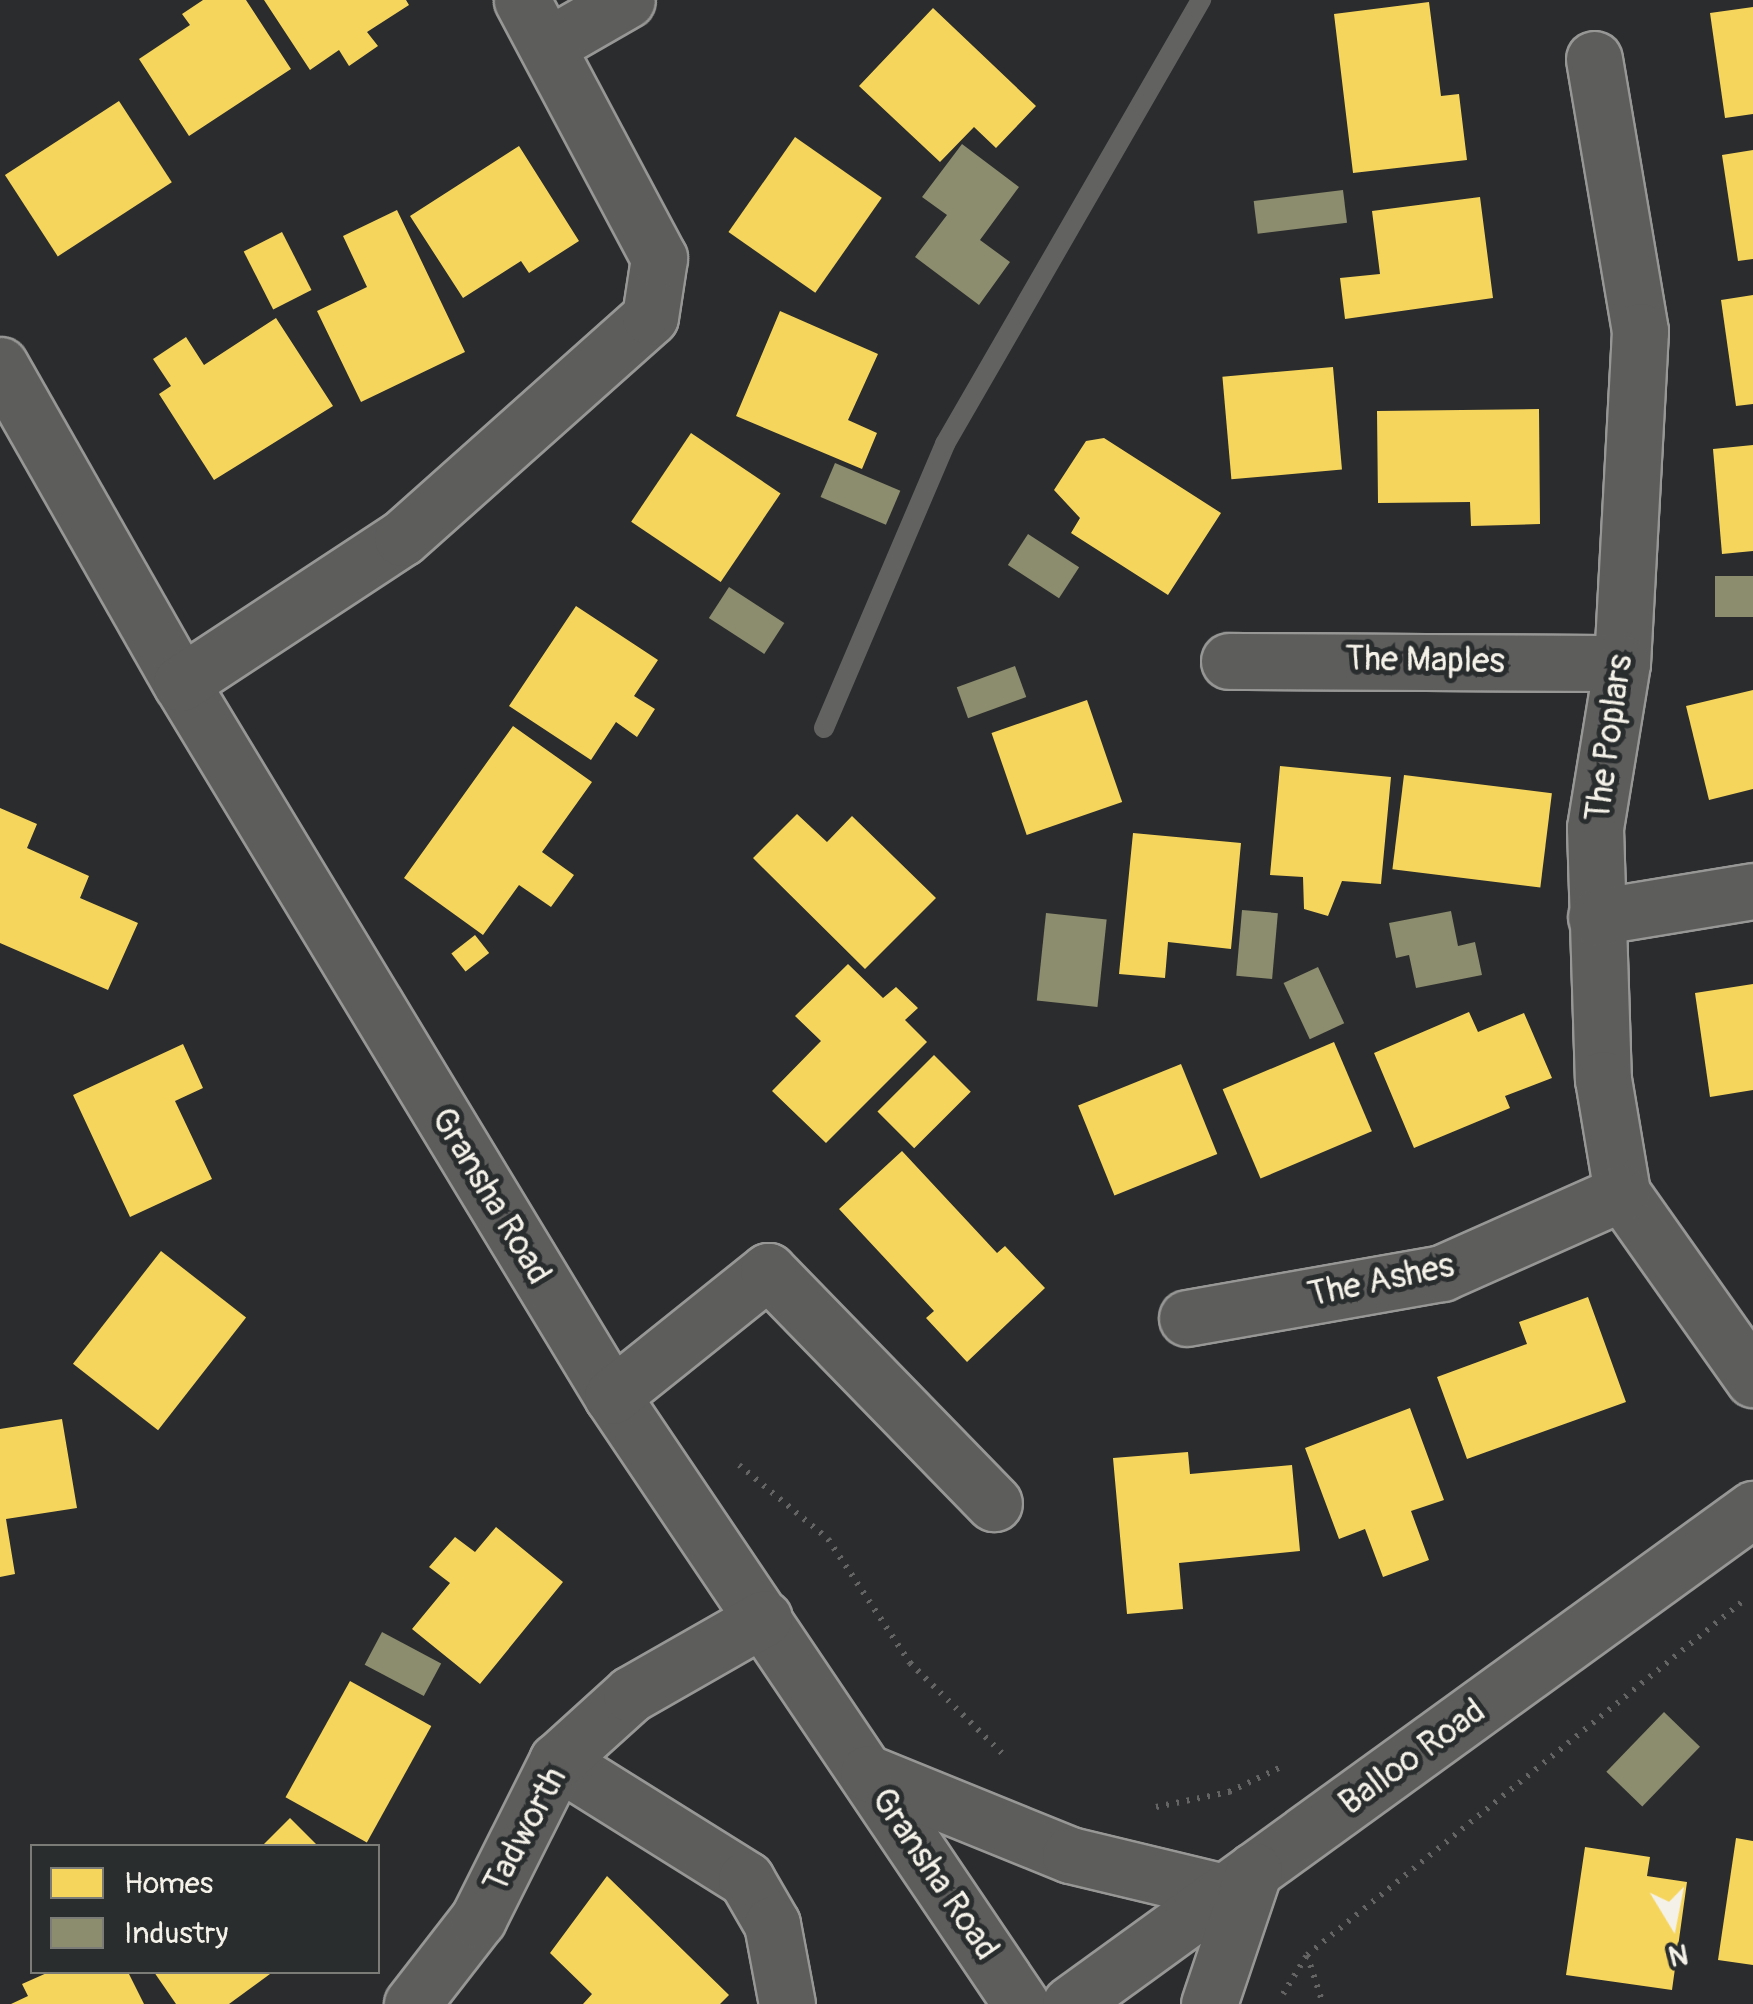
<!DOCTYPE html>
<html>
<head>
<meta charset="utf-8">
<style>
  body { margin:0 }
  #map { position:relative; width:1753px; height:2004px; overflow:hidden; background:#2b2c2d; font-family:Pangolin,sans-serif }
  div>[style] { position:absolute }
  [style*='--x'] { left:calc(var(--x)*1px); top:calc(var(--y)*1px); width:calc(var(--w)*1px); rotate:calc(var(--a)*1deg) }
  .homes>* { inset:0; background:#f6d55c; transform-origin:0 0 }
  .industry>* { inset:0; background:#8c8c6e; transform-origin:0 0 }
  .stream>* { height:20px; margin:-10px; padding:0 10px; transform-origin:10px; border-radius:10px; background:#626361 }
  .path>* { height:6px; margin-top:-3px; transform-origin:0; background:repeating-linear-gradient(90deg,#646464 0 2.5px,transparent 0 10.5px) }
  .roads { filter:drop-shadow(2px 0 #979796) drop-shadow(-2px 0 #979796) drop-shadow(0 2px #979796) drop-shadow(0 -2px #979796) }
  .minor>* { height:55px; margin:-27.5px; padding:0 27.5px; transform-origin:27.5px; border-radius:27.5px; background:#5d5d5c }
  span { translate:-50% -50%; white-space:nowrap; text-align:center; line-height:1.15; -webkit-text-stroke:10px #2a2d2e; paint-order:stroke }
  .street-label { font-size:35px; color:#f4f1e8 }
  .legend { position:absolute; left:30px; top:1844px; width:350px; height:130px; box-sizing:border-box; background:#2a2d2e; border:2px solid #7b7b78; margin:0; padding:12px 18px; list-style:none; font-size:30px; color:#f4f1e8 }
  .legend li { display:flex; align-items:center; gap:20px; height:50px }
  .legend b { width:50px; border:2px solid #7b7b78 }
  .north { position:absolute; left:1623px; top:1874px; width:100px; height:100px; -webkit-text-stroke:8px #2a2d2e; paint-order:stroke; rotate:170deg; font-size:28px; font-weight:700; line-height:40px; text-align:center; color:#f4f1e8 }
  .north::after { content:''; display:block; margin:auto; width:35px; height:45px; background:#f4f1e8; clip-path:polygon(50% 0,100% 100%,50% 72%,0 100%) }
</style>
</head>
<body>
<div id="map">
  <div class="homes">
    <i style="clip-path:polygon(203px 0,246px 0,291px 69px,189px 136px,139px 59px,190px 25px,182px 14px)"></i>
    <i style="clip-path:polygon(264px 0,406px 0,409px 5px,367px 32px,378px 46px,349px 66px,339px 50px,310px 70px)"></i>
    <i style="clip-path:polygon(1429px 2px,1441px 96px,1459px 94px,1467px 160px,1353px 173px,1334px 14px)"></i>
    <i style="clip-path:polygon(1753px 7px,1753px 114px,1725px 118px,1710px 13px)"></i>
    <i style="clip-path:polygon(933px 8px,1036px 106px,996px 148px,974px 127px,940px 162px,859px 86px)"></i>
    <i style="left:119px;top:101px;width:97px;height:136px;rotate:57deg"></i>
    <i style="left:795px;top:137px;width:106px;height:116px;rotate:35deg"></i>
    <i style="clip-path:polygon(519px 146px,579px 241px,529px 273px,521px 261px,463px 298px,410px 216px)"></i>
    <i style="clip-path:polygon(1753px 150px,1753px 259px,1738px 261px,1722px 155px)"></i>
    <i style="clip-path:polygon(1480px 197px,1493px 298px,1345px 319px,1340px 278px,1380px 274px,1372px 211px)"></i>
    <i style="clip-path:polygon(397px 210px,465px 352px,361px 402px,317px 311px,367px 287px,343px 236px)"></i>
    <i style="left:282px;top:232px;width:65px;height:43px;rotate:63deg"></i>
    <i style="clip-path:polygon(1753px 295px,1753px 404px,1736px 406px,1721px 300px)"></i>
    <i style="clip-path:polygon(780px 311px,878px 354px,848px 420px,877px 433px,862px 469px,736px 416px)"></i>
    <i style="clip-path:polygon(276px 318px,333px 406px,214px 480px,159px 394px,171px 386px,153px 359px,186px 337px,204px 365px)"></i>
    <i style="left:1333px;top:367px;width:103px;height:111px;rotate:85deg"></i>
    <i style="clip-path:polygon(1539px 409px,1540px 524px,1471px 526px,1470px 502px,1378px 503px,1377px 411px)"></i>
    <i style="left:691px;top:433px;width:108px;height:107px;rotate:34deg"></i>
    <i style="clip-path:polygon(1104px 438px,1221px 513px,1168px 595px,1071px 533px,1080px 518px,1054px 490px,1086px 441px)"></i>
    <i style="clip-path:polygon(1753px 445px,1753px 551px,1722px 554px,1713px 449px)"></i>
    <i style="clip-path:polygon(576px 606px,658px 660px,634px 696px,655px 709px,637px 737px,616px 722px,591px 760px,509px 706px)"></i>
    <i style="clip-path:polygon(1753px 690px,1753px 789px,1709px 800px,1686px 706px)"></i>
    <i style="left:1087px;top:700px;width:108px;height:101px;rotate:71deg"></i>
    <i style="clip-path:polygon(513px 726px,592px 782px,542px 852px,574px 875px,551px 907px,519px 885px,483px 935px,404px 878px)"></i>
    <i style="clip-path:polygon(1280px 766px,1391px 777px,1381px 884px,1342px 881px,1328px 916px,1304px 909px,1303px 877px,1270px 875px)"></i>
    <i style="left:1404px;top:775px;width:149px;height:95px;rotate:7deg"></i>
    <i style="clip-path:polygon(0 808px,37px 824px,27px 848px,89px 876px,80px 898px,138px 923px,108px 990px,0 943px)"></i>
    <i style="clip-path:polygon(797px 814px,827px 842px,852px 816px,936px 898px,865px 969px,753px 858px)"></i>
    <i style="clip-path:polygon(1133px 833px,1241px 843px,1231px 949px,1168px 942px,1165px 978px,1119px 974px)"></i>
    <i style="left:475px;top:935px;width:23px;height:30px;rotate:52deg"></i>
    <i style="clip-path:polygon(848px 964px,883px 998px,896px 987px,918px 1008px,905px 1020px,927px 1042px,826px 1143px,772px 1091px,821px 1041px,795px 1016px)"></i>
    <i style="clip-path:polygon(1753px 984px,1753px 1090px,1710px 1097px,1695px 993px)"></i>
    <i style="clip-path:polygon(1469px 1012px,1478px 1032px,1524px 1013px,1552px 1078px,1505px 1096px,1510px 1108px,1414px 1148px,1374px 1053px)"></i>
    <i style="left:1334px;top:1042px;width:97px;height:121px;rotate:67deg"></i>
    <i style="clip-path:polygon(183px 1044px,203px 1088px,175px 1101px,212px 1179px,130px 1217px,73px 1095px)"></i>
    <i style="left:934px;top:1055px;width:52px;height:80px;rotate:45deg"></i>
    <i style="left:1181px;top:1064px;width:97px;height:111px;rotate:68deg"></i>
    <i style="clip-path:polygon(902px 1151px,997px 1253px,1005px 1246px,1045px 1288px,967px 1362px,926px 1318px,934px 1311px,839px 1209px)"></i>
    <i style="left:161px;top:1251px;width:108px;height:143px;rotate:38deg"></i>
    <i style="clip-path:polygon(1588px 1297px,1626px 1402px,1467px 1459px,1437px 1377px,1527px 1344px,1519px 1322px)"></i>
    <i style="clip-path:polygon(1410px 1408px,1444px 1500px,1411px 1511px,1429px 1560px,1383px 1577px,1365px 1529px,1339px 1539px,1305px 1448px)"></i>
    <i style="clip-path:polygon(62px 1419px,77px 1508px,6px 1519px,15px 1574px,0 1577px,0 1429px)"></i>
    <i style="clip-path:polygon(1188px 1452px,1190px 1474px,1292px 1465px,1300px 1551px,1179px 1563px,1183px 1609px,1127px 1614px,1113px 1458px)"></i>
    <i style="clip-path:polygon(496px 1527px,563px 1582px,480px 1684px,412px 1629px,450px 1583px,429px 1567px,455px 1537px,475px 1552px)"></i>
    <i style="left:350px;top:1681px;width:93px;height:133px;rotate:29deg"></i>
    <i style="clip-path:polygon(290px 1818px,318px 1846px,262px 1846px)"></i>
    <i style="clip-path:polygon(1736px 1838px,1753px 1841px,1753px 1965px,1718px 1960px)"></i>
    <i style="clip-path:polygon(1585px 1847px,1650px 1857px,1647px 1876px,1687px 1882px,1672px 1990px,1566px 1975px)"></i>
    <i style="clip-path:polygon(607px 1876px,729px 1995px,720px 2004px,583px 2004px,592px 1994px,550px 1953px)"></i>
    <i style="clip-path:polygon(49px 1972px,128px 1972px,144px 2004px,11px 2004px,28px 1996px,22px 1984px)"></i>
    <i style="clip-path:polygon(154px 1972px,268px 1972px,270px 1974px,229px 2004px,176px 2004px)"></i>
  </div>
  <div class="industry">
    <i style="clip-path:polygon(962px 144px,1019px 187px,980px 240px,1010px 262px,979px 305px,915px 257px,947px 215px,922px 197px)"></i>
    <i style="left:1343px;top:190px;width:33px;height:90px;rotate:83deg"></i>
    <i style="left:835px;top:463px;width:71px;height:37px;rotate:23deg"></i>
    <i style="left:1028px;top:534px;width:61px;height:37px;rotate:33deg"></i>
    <i style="left:1753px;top:576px;width:41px;height:38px;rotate:90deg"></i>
    <i style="left:729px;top:587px;width:66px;height:37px;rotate:33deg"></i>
    <i style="left:1015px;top:666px;width:33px;height:62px;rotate:70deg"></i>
    <i style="left:1242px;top:910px;width:36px;height:66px;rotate:5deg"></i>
    <i style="clip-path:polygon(1451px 911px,1458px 946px,1475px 942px,1482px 975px,1416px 988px,1409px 955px,1396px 958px,1389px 923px)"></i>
    <i style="left:1046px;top:913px;width:61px;height:88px;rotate:6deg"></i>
    <i style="left:1318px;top:967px;width:62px;height:38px;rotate:65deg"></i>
    <i style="left:382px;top:1632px;width:67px;height:37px;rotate:28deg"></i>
    <i style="left:1664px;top:1712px;width:50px;height:83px;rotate:44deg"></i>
  </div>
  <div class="stream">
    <i style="--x:824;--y:728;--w:309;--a:-66.9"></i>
    <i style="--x:945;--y:444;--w:513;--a:-60.03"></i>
  </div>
  <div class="path">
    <i style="--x:739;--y:1465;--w:116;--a:39.7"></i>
    <i style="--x:828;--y:1539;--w:149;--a:56.5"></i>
    <i style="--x:910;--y:1663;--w:133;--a:44.4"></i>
    <i style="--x:1156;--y:1807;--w:75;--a:-11.6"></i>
    <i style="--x:1229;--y:1792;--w:58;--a:-25.7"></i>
    <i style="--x:1307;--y:1955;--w:52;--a:71.9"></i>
    <i style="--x:1283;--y:1994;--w:46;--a:-58.4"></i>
    <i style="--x:1307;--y:1955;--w:562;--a:-39.07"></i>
  </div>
  <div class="roads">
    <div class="minor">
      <i style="--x:547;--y:46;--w:92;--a:-29.9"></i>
      <i style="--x:1594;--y:59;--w:276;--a:80.4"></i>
      <i style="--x:1640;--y:331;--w:332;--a:93.1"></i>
      <i style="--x:1622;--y:663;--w:167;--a:99.3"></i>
      <i style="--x:1595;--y:828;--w:251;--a:88.2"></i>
      <i style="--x:1603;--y:1079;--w:116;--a:80.5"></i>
      <i style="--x:1622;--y:1193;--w:228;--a:54.8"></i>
      <i style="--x:0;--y:365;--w:366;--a:60.4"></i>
      <i style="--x:181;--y:683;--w:833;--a:58.85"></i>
      <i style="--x:612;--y:1396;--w:733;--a:56.07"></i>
      <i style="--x:1229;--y:661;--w:393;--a:0.3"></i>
      <i style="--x:181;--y:683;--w:264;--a:-33.3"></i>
      <i style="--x:402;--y:538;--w:332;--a:-41.7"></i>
      <i style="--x:650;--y:317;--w:60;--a:-81.3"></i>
      <i style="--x:659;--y:258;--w:292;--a:-118"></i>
      <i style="--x:1596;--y:917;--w:159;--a:-9.4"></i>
      <i style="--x:1187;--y:1318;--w:259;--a:-10"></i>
      <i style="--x:1442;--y:1273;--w:197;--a:-24"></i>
      <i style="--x:612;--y:1396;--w:200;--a:-38.7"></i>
      <i style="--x:768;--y:1271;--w:324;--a:45.8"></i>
      <i style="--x:557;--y:1761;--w:223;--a:32"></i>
      <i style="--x:746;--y:1879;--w:52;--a:60"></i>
      <i style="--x:772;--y:1924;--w:81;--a:79.4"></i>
      <i style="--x:868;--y:1773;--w:218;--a:22.1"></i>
      <i style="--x:1070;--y:1855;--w:158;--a:13.5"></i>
      <i style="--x:412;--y:2004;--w:108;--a:-52.2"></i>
      <i style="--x:478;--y:1919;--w:177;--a:-63.4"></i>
      <i style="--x:557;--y:1761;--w:100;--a:-42.2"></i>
      <i style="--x:631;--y:1694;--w:153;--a:-29.7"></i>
      <i style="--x:1070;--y:2004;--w:844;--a:-35.93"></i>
      <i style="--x:1209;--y:2004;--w:141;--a:-71.4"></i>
    </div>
  </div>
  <div class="street-label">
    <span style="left:1425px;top:660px;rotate:1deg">The Maples</span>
    <span style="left:1609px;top:738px;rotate:-82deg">The Poplars</span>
    <span style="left:491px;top:1196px;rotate:59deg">Gransha Road</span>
    <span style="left:1381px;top:1280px;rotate:-12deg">The Ashes</span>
    <span style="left:1412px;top:1757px;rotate:-36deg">Balloo Road</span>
    <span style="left:525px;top:1830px;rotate:-62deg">Tadworth</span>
    <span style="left:935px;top:1874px;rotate:56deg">Gransha Road</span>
  </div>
  <ul class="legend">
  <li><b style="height:28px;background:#f6d55c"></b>Homes</li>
  <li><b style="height:28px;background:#8c8c6e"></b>Industry</li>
  </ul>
  <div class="north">N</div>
</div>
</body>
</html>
